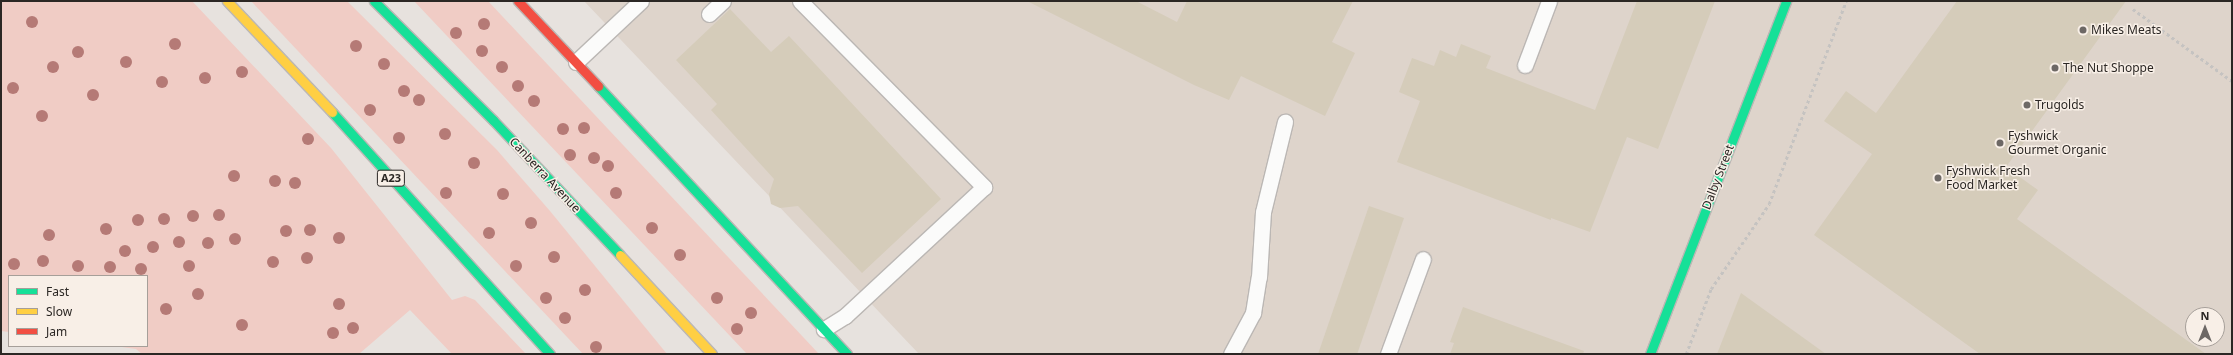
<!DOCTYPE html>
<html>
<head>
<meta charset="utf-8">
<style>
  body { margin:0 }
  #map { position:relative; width:2233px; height:355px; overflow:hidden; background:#e7e2de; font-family:"Noto Sans",sans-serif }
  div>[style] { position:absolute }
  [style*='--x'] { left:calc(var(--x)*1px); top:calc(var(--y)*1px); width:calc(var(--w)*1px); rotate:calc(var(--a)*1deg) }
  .built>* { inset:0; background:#ded4cb }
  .green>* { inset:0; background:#f0ccc5 }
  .building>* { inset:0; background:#d5ccba; transform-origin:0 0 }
  .path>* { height:2.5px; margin-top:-1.25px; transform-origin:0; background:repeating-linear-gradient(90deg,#c5c3c1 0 3px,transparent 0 6px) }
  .roads { filter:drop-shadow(1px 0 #bbb7b4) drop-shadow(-1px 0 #bbb7b4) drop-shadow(0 1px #bbb7b4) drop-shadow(0 -1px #bbb7b4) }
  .lane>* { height:15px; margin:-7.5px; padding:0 7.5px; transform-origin:7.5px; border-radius:7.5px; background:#fbfbfa }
  .fast>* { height:9px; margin:-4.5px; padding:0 4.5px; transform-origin:4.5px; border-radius:4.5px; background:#16e098 }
  .slow>* { height:9px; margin:-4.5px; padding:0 4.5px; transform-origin:4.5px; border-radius:4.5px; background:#ffcf43 }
  .jam>* { height:9px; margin:-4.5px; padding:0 4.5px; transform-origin:4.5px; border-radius:4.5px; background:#f24e42 }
  .trees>* { width:12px; height:12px; margin:-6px; border-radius:50%; background:#b57a76 }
  .dots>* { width:11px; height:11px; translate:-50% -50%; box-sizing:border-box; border:2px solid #f8efe7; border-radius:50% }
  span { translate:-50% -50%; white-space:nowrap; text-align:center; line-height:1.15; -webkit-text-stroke:3px #f8efe7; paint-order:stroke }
  .shield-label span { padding:1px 3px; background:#f8efe7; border:1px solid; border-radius:3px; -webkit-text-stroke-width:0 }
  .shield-label { font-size:11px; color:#2b2724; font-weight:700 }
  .poi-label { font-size:12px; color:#2b2724 }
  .left { translate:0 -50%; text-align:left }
  .street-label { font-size:12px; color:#2b2724 }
  .frame { position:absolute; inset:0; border:2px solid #2b2724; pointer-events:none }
  .legend { position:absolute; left:8px; top:275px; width:140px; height:72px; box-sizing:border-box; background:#f8efe7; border:1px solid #a69f99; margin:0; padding:5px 7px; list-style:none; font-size:12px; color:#2b2724 }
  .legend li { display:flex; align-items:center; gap:8px; height:20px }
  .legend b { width:20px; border:1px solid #a69f99 }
  .north { position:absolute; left:2185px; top:307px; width:40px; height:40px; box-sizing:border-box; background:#f8efe7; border:1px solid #a69f99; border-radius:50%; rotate:0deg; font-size:11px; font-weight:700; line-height:16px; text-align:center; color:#2b2724 }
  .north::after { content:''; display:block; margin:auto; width:14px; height:18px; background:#6d6865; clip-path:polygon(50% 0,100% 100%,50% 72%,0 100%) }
</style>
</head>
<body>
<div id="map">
  <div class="built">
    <i style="clip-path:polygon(evenodd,584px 1px,2232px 1px,2232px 354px,919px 354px,584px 1px,2193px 315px,2217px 315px,2217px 339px,2193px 339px,2193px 315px)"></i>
  </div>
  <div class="green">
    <i style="clip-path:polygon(1px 1px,192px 1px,331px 148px,452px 300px,465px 296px,475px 300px,526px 354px,452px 354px,410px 310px,359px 354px,142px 354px,136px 349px,115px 346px,147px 346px,147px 276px,9px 276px,9px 332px,1px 331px)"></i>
    <i style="clip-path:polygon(251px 1px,347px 1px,497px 150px,550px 211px,667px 354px,583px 354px)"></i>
    <i style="clip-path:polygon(414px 1px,488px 1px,819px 354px,747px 354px)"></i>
  </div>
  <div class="building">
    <i style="clip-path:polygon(1027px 1px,1136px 1px,1177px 22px,1187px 1px,1353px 1px,1332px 42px,1355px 53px,1325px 116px,1241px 76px,1229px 100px,1194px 85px)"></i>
    <i style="clip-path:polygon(1637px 1px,1715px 1px,1658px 149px,1627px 137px,1590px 232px,1551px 218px,1551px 220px,1397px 162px,1420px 101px,1399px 92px,1412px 58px,1434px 66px,1440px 50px,1456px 57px,1461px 44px,1491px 56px,1486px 68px,1595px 110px)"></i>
    <i style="clip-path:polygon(1957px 1px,2126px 1px,2006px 167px,2038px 190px,2017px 219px,2206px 354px,1980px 354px,1814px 235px,1872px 154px,1824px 121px,1846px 91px,1876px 113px)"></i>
    <i style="clip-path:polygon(730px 9px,771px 52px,789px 36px,941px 199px,862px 273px,798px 206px,780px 208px,771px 204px,769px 194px,774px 179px,711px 110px,717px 104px,676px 60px)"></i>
    <i style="left:1369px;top:206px;width:37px;height:158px;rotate:19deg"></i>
    <i style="clip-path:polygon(1741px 293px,1826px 354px,1717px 354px)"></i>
    <i style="clip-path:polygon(1463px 307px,1584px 351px,1583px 354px,1450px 354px,1454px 343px,1450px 342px)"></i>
  </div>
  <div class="path">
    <i style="--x:2133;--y:9;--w:122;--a:36"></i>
    <i style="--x:1686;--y:354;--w:70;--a:-69"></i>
    <i style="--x:1711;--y:289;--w:103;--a:-55.7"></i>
    <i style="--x:1769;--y:204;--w:217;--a:-69.2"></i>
  </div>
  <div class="roads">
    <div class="lane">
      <i style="--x:800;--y:1;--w:262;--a:45.3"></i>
      <i style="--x:984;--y:187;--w:190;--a:137.1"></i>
      <i style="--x:845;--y:316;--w:25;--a:148"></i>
      <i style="--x:709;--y:14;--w:19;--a:-43"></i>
      <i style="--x:576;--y:62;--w:89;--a:-43.2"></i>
      <i style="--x:1525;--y:65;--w:68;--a:-69.4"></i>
      <i style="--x:1231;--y:354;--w:47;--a:-61.8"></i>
      <i style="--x:1253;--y:313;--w:36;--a:-81"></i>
      <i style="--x:1259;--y:277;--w:65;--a:-86.5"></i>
      <i style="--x:1263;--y:212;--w:93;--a:-76.3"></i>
      <i style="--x:1388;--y:354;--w:101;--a:-69.8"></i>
    </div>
    <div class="fast">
      <i style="--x:374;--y:1;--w:168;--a:45"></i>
      <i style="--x:493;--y:120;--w:185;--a:46.7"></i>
      <i style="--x:598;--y:86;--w:366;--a:47.1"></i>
      <i style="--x:332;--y:112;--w:326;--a:48"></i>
      <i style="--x:1650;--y:354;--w:378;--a:-68.9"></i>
    </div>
    <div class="slow">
      <i style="--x:227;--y:1;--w:153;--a:46.6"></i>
      <i style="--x:620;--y:255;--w:135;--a:47.1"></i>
    </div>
    <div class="jam">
      <i style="--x:518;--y:1;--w:117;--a:46.7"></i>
    </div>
  </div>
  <div class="trees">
    <i style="left:32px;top:22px"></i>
    <i style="left:484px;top:24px"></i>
    <i style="left:456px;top:33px"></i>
    <i style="left:175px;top:44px"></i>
    <i style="left:356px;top:46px"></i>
    <i style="left:482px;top:51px"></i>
    <i style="left:78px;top:52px"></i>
    <i style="left:126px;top:62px"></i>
    <i style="left:384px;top:64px"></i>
    <i style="left:53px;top:67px"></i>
    <i style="left:502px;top:67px"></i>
    <i style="left:242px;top:72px"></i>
    <i style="left:205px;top:78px"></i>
    <i style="left:162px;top:82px"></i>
    <i style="left:518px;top:86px"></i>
    <i style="left:13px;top:88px"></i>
    <i style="left:404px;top:91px"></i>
    <i style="left:93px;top:95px"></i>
    <i style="left:419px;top:100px"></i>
    <i style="left:534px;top:101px"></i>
    <i style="left:370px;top:110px"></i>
    <i style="left:42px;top:116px"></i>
    <i style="left:584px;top:128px"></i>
    <i style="left:563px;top:129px"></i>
    <i style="left:445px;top:134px"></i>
    <i style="left:399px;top:138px"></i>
    <i style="left:308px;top:139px"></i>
    <i style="left:570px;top:155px"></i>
    <i style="left:594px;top:158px"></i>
    <i style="left:474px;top:163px"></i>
    <i style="left:608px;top:166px"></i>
    <i style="left:234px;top:176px"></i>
    <i style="left:275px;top:181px"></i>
    <i style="left:295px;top:183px"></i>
    <i style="left:446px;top:193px"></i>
    <i style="left:616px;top:193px"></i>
    <i style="left:503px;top:194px"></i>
    <i style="left:219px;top:215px"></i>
    <i style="left:193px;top:216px"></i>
    <i style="left:164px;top:219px"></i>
    <i style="left:138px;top:220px"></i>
    <i style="left:531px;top:223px"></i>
    <i style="left:652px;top:228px"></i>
    <i style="left:106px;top:229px"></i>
    <i style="left:310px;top:230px"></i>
    <i style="left:286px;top:231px"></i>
    <i style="left:489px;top:233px"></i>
    <i style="left:49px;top:235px"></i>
    <i style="left:339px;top:238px"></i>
    <i style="left:235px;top:239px"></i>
    <i style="left:179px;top:242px"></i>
    <i style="left:208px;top:243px"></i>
    <i style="left:153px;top:247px"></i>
    <i style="left:125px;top:251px"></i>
    <i style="left:680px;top:255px"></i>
    <i style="left:554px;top:257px"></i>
    <i style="left:307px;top:258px"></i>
    <i style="left:43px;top:261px"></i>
    <i style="left:273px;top:262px"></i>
    <i style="left:14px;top:264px"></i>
    <i style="left:78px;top:266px"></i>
    <i style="left:189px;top:266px"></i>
    <i style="left:516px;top:266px"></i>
    <i style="left:110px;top:267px"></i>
    <i style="left:141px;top:269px"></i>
    <i style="left:585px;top:290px"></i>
    <i style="left:198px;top:294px"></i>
    <i style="left:546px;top:298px"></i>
    <i style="left:717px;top:298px"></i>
    <i style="left:339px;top:304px"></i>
    <i style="left:166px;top:309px"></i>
    <i style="left:751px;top:313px"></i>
    <i style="left:565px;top:318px"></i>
    <i style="left:242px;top:325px"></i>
    <i style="left:353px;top:328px"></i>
    <i style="left:737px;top:329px"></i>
    <i style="left:333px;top:333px"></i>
    <i style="left:596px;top:347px"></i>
  </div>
  <div class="dots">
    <i style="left:2083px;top:30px;background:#6d6865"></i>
    <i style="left:2055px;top:68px;background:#6d6865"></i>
    <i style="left:2027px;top:105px;background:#6d6865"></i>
    <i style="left:2000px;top:143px;background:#6d6865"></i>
    <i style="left:1938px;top:178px;background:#6d6865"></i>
  </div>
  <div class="shield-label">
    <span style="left:391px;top:178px">A23</span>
  </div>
  <div class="poi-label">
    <span class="left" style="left:2091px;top:30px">Mikes Meats</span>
    <span class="left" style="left:2063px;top:68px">The Nut Shoppe</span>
    <span class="left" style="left:2035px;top:105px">Trugolds</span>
    <span class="left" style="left:2008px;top:143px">Fyshwick<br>Gourmet Organic</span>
    <span class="left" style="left:1946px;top:178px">Fyshwick Fresh<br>Food Market</span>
  </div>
  <div class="street-label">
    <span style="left:545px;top:175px;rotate:47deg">Canberra Avenue</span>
    <span style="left:1718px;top:177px;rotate:-69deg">Dalby Street</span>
  </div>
  <div class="frame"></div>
  <ul class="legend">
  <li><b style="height:5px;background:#16e098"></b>Fast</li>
  <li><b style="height:5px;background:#ffcf43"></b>Slow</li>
  <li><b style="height:5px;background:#f24e42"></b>Jam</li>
  </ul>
  <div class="north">N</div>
</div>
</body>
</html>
